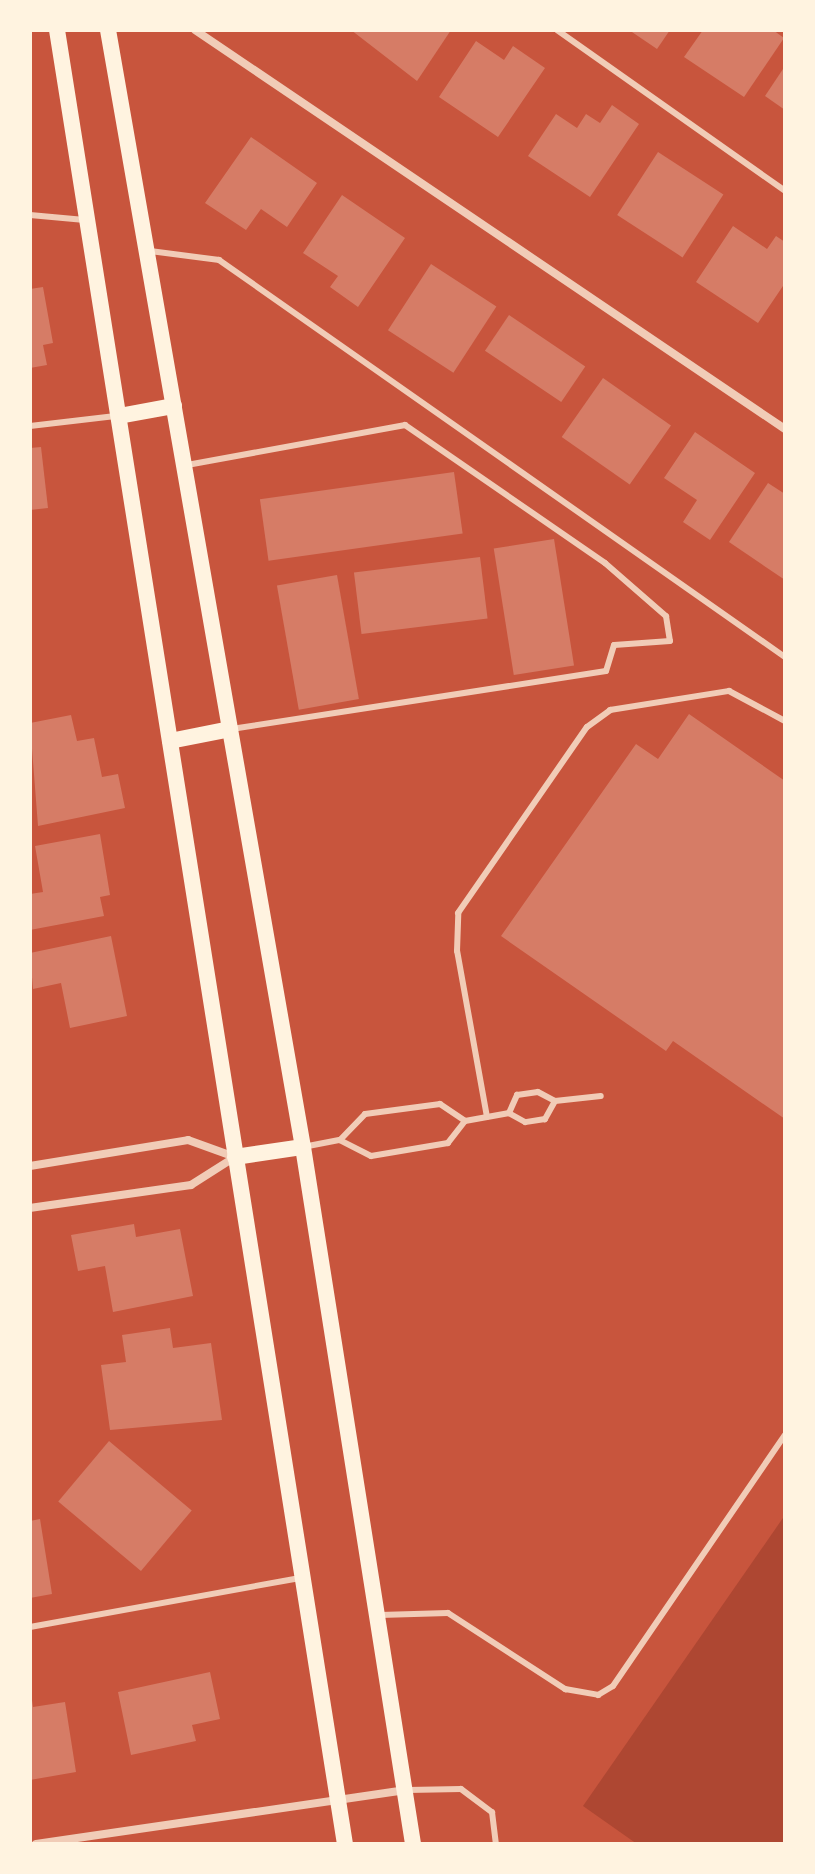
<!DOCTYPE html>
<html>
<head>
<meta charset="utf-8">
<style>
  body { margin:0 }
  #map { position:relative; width:815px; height:1874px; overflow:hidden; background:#c8553d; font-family:"Asap Condensed",sans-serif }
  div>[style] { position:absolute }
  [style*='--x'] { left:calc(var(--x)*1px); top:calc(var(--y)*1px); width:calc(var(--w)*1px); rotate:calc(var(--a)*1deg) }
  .green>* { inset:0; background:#ae4732 }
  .building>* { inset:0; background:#d67c66; transform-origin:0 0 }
  .service>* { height:6px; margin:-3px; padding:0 3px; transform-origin:3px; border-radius:3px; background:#f1ccb7 }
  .minor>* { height:8px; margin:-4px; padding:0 4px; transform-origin:4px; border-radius:4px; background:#f1ccb7 }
  .secondary>* { height:16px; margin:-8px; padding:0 8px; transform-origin:8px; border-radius:8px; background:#fff3e0 }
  span { translate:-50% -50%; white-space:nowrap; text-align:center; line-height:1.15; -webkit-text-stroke:8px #fff3e0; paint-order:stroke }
  .frame { position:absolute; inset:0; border:32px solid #fff3e0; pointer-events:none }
</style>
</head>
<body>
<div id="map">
  <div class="green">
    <i style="clip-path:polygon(785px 1515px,785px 1844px,637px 1844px,583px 1806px)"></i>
  </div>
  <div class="building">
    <i style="clip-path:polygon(351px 30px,451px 30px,417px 81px)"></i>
    <i style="clip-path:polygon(629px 30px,670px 30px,657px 49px)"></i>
    <i style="clip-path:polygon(703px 30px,773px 30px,784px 38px,744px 97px,684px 57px)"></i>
    <i style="clip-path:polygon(476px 41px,504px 60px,513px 46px,545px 68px,498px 137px,439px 97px)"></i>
    <i style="clip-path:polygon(785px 66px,785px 110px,765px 96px)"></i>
    <i style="clip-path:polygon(612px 105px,639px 124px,590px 197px,528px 156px,556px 114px,577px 128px,586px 114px,600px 123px)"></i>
    <i style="clip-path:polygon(251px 137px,317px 183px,287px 227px,261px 209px,246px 230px,205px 203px)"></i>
    <i style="left:658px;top:152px;width:78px;height:75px;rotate:33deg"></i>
    <i style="clip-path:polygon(342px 195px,405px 238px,358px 307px,330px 287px,338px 276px,303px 253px)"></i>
    <i style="clip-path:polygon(733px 226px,767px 249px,776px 236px,785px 242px,785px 283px,758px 323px,696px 282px)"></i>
    <i style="left:431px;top:264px;width:78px;height:79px;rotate:33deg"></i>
    <i style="clip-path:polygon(43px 287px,53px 343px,43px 345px,47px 365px,30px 368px,30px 289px)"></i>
    <i style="left:509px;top:315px;width:92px;height:43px;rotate:34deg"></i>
    <i style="left:603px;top:378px;width:83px;height:72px;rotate:35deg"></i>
    <i style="clip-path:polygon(695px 432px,755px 473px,710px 540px,683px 522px,697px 500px,664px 478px)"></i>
    <i style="clip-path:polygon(41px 447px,48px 508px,30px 510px,30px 448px)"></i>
    <i style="left:454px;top:472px;width:62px;height:196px;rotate:82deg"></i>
    <i style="clip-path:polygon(768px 483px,785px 494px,785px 580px,729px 542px)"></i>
    <i style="left:554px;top:539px;width:128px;height:61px;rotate:81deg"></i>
    <i style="left:480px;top:557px;width:62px;height:127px;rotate:83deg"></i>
    <i style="left:337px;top:575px;width:126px;height:61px;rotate:80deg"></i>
    <i style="clip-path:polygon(689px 714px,785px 781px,785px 1119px,673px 1041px,666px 1051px,501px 936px,636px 744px,658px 759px)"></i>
    <i style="clip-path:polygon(71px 715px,77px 741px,94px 738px,102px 777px,118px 774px,125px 808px,38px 826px,30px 723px)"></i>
    <i style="clip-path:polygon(100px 834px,110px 895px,100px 897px,104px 916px,30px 930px,30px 894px,43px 892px,35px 846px)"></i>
    <i style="clip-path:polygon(111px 936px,127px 1016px,70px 1028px,61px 983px,33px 989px,30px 953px)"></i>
    <i style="clip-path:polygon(134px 1224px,136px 1237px,180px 1229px,193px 1296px,113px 1312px,105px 1266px,78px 1271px,71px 1235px)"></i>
    <i style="clip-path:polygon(170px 1328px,173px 1348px,211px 1343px,222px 1420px,110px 1430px,101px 1365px,126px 1362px,122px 1335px)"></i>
    <i style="left:109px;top:1441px;width:108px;height:79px;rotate:40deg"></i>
    <i style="clip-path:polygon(40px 1519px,52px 1594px,30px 1598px,30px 1521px)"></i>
    <i style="clip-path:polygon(210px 1672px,220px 1719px,192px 1725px,196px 1741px,131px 1755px,118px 1692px)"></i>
    <i style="clip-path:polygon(32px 1700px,33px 1707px,65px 1702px,76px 1772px,30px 1780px)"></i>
  </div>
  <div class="service">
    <i style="--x:557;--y:30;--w:279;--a:35.2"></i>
    <i style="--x:30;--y:215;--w:55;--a:5.2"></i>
    <i style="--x:150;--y:251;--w:70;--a:7.4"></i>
    <i style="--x:219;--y:260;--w:691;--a:35.05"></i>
    <i style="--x:30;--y:426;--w:86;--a:-6.7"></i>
    <i style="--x:187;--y:465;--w:222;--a:-10.4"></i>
    <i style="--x:405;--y:425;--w:243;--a:34.6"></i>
    <i style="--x:605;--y:563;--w:81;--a:41"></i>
    <i style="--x:666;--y:616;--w:25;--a:81"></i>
    <i style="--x:670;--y:641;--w:56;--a:175.9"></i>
    <i style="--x:614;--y:645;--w:27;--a:107"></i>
    <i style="--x:606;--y:671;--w:379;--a:171.2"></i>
    <i style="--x:555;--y:1101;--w:46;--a:-6.2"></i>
    <i style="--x:487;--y:1117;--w:169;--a:-100.2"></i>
    <i style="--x:457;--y:951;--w:38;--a:-88"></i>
    <i style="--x:458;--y:913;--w:226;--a:-55.3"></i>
    <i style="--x:587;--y:727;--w:29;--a:-36"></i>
    <i style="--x:610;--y:710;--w:121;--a:-9.1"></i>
    <i style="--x:729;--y:691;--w:64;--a:28.2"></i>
    <i style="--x:465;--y:1121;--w:45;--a:-10.3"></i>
    <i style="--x:509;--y:1113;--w:20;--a:-66"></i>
    <i style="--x:517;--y:1095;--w:21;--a:-8"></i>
    <i style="--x:538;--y:1092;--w:19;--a:28"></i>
    <i style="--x:555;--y:1101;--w:21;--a:119"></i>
    <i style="--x:545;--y:1119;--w:20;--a:171"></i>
    <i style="--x:525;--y:1122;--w:18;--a:-151"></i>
    <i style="--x:303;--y:1147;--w:38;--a:-11"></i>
    <i style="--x:340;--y:1140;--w:36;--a:-46"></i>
    <i style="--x:365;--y:1114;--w:76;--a:-7.6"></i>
    <i style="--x:440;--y:1104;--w:30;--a:34"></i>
    <i style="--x:465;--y:1121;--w:28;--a:128"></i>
    <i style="--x:448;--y:1143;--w:78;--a:170.4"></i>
    <i style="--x:371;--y:1156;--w:35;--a:-153"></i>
    <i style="--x:380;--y:1615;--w:68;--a:-1.7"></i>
    <i style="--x:448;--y:1613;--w:140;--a:33"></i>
    <i style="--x:565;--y:1689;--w:34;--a:10"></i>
    <i style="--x:598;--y:1695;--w:17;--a:-31"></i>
    <i style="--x:613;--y:1686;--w:304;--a:-55.6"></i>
    <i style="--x:30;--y:1627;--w:273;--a:-10.3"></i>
    <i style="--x:408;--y:1790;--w:53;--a:-1.1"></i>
    <i style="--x:461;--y:1789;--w:39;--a:37"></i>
    <i style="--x:492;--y:1812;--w:32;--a:83"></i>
  </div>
  <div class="minor">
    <i style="--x:195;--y:30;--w:712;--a:34.07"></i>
    <i style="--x:30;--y:1166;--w:160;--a:-9.3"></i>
    <i style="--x:188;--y:1140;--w:50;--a:19.9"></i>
    <i style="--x:235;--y:1157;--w:52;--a:147.5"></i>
    <i style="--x:191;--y:1185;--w:163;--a:171.9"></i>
    <i style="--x:36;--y:1844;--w:372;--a:-8.3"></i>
  </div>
  <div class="secondary">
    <i style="--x:57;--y:30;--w:1837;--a:80.98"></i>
    <i style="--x:108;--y:30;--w:1134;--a:80.1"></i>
    <i style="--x:303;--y:1147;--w:706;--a:81.03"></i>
    <i style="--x:119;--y:416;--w:56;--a:-10.3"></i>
    <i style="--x:170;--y:741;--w:61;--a:-11.3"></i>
    <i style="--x:235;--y:1157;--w:69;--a:-8.4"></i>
  </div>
  <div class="frame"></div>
</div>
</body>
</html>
